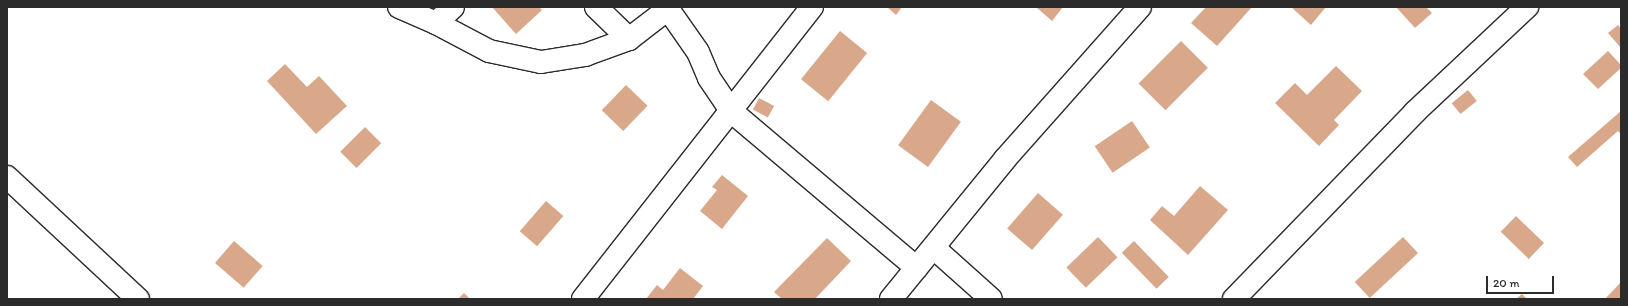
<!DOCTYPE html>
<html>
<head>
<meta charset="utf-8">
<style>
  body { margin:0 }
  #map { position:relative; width:1628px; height:306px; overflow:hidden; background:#fff; font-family:Itim,sans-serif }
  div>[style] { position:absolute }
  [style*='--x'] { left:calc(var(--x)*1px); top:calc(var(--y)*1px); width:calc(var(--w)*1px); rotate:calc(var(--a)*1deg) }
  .building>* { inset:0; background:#d9a88b; transform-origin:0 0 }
  .roads { filter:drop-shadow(1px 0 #2b2b2b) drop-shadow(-1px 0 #2b2b2b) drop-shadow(0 1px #2b2b2b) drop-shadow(0 -1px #2b2b2b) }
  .minor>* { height:22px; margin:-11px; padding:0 11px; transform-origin:11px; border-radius:11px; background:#fff }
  span { translate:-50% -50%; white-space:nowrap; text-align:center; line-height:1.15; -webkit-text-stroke:3px #fff; paint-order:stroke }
  .frame { position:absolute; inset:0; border:8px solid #2b2b2b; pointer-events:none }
  .scale { position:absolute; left:1486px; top:276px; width:68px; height:18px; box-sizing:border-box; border:2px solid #2b2b2b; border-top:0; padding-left:5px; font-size:12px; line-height:14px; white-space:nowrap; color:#2b2b2b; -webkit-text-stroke:3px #fff; paint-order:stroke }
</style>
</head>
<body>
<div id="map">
  <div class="building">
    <i style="clip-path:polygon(492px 7px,539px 7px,542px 10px,516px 34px)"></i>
    <i style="clip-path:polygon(887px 7px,902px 7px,896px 15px)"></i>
    <i style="clip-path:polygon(1036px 7px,1063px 7px,1052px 21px)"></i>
    <i style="clip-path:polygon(1206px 7px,1252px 7px,1217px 46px,1191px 23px)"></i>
    <i style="clip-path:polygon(1291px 7px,1326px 7px,1311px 25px)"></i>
    <i style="clip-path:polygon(1396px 7px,1426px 7px,1432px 13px,1415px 28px)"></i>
    <i style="clip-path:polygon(1618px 25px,1621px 29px,1621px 48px,1608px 33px)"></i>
    <i style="left:840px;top:31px;width:35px;height:62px;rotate:39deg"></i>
    <i style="left:1181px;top:41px;width:38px;height:60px;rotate:45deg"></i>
    <i style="clip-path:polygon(1608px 51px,1621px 65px,1621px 68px,1598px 89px,1583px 74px)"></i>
    <i style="clip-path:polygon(285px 64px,307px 87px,319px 76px,347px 106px,316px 134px,267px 81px)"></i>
    <i style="clip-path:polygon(1336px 66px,1362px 91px,1334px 120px,1339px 125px,1319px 146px,1275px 103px,1295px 83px,1307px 95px)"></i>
    <i style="left:626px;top:85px;width:30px;height:35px;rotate:44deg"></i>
    <i style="left:1468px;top:90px;width:14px;height:21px;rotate:51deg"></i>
    <i style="left:759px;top:98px;width:17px;height:13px;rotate:28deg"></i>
    <i style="left:931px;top:100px;width:37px;height:56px;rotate:36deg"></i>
    <i style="clip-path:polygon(1621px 111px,1621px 134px,1618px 131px,1577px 167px,1568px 157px)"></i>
    <i style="left:1132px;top:121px;width:32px;height:45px;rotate:56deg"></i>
    <i style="left:365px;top:127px;width:23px;height:35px;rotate:45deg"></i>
    <i style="clip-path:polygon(722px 175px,748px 196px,722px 229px,700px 211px,717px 190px,712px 187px)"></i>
    <i style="clip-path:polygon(1200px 186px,1228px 210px,1188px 255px,1150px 220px,1162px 206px,1174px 216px)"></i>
    <i style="left:1038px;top:193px;width:33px;height:47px;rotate:41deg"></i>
    <i style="left:546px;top:201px;width:23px;height:40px;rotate:41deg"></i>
    <i style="left:1516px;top:216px;width:39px;height:22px;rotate:44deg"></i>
    <i style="left:1098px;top:237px;width:28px;height:44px;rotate:46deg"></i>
    <i style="left:1403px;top:237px;width:22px;height:66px;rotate:47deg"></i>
    <i style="clip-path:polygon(827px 238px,851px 261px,815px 299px,782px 299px,774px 292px)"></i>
    <i style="left:234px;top:241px;width:38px;height:29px;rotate:41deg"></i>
    <i style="left:1134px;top:241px;width:50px;height:17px;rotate:46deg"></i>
    <i style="clip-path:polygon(680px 268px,703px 286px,693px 299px,646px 299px,657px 285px,663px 290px)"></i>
    <i style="clip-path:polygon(1621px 282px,1621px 299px,1605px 299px)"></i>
    <i style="clip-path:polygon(464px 293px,470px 299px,458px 299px)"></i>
    <i style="clip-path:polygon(1522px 294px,1527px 299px,1516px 299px)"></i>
  </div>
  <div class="roads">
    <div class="minor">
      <i style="--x:399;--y:7;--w:40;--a:23.4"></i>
      <i style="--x:436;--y:23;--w:23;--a:-43"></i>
      <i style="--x:596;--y:7;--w:46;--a:44.1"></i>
      <i style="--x:669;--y:7;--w:2;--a:117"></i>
      <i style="--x:668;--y:9;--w:52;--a:55.1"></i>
      <i style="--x:698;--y:52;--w:28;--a:67"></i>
      <i style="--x:709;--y:78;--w:40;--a:56"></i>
      <i style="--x:731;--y:111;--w:243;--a:40.2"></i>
      <i style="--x:436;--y:23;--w:60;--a:27.8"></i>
      <i style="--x:489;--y:51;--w:53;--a:11.9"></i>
      <i style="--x:541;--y:62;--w:45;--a:-9"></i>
      <i style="--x:585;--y:55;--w:47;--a:-20"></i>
      <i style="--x:629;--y:39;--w:49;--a:-37.6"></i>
      <i style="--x:7;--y:177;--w:179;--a:43"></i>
      <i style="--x:934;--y:248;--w:76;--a:41.8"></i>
      <i style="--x:583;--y:299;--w:371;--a:-51.9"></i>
      <i style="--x:891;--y:299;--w:181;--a:-50.8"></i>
      <i style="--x:1005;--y:159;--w:203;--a:-48.4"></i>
      <i style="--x:1234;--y:299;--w:260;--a:-45.9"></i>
      <i style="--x:1415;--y:112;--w:154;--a:-43.2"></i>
    </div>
  </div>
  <div class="frame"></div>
  <div class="scale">20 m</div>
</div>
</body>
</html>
